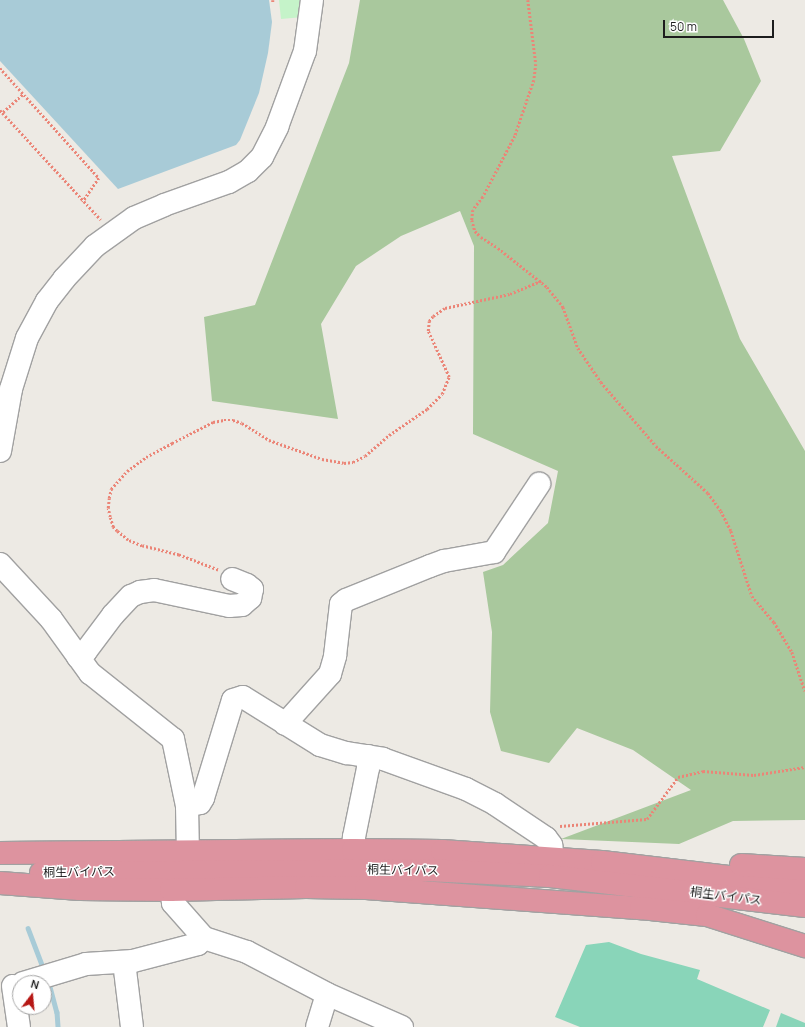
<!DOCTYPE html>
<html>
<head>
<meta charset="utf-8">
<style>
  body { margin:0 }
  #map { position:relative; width:805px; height:1027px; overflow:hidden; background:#edeae4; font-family:Manrope,"Noto Sans JP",sans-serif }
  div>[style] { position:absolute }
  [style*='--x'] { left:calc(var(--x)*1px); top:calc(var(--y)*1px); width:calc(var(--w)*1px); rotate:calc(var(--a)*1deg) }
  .forest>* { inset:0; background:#a9c89d }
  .park>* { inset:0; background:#c5f3c9 }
  .pitch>* { inset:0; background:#89d5b9 }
  .water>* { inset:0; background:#a8cbd7 }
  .stream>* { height:4.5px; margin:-2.25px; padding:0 2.25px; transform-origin:2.25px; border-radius:2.25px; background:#a8cbd7 }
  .path>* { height:2.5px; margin-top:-1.25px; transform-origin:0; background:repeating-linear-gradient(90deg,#eb8577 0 2px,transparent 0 4px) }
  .roads { filter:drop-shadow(1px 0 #a1a1a1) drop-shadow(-1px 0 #a1a1a1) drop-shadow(0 1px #a1a1a1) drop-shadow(0 -1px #a1a1a1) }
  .minor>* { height:22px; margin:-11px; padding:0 11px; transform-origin:11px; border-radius:11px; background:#fff }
  .highway>* { height:22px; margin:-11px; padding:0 11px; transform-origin:11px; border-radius:11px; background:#dd939f }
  span { translate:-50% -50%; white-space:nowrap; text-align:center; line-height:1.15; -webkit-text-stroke:3px #fff; paint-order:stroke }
  .street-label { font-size:12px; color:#1d1d1d }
  .north { position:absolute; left:12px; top:975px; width:40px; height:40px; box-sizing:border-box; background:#fff; border:1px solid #a5a5a5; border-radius:50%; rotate:16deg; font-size:11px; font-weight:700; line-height:16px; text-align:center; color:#1d1d1d }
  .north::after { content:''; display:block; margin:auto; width:14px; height:18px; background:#b61714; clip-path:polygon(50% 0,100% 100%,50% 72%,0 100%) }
  .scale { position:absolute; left:663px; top:20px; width:111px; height:18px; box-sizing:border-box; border:2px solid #1d1d1d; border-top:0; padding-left:5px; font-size:12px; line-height:14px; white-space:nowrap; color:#1d1d1d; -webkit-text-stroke:3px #fff; paint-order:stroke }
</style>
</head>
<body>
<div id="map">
  <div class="forest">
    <i style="clip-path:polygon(360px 0,723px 0,744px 39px,761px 81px,720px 151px,672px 156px,740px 339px,805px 451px,805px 820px,733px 821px,679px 844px,561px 839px,691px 790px,633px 750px,577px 728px,549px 763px,501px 751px,490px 712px,492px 632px,483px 572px,503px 565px,548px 523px,558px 471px,473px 434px,474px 246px,460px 211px,401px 236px,356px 266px,321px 324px,338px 419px,212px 401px,204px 317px,255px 305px,349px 63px)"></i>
  </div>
  <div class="park">
    <i style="clip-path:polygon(279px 0,304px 0,303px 17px,281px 19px)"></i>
  </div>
  <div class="pitch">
    <i style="clip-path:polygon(609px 942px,641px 954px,700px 970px,697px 979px,770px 1010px,763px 1027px,580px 1027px,555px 1017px,586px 945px)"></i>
    <i style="clip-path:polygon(781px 1013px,805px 1023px,805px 1027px,776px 1027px)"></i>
  </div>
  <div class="water">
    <i style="clip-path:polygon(0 0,269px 0,272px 22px,268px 53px,259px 93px,240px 140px,236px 145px,118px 189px,0 61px)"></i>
  </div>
  <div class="stream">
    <i style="--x:28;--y:928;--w:45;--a:69.1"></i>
    <i style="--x:49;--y:983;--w:30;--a:75"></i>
    <i style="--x:57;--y:1012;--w:15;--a:86"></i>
  </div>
  <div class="path">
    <i style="--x:273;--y:0;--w:2;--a:90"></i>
    <i style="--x:528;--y:0;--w:64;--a:82.9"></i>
    <i style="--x:536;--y:64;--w:16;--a:97"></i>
    <i style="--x:534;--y:80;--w:59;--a:108.7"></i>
    <i style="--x:515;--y:136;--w:69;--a:117.7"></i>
    <i style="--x:483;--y:197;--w:16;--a:128"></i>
    <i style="--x:473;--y:210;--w:10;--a:96"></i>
    <i style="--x:472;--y:220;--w:11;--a:75"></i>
    <i style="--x:475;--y:231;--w:8;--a:45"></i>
    <i style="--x:481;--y:237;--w:20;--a:33"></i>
    <i style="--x:498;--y:248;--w:63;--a:38.5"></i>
    <i style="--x:547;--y:287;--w:26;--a:51"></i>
    <i style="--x:563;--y:307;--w:44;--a:69.9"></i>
    <i style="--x:578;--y:348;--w:41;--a:55.9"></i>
    <i style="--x:601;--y:382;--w:84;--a:49.3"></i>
    <i style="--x:656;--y:446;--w:70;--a:42.1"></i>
    <i style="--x:708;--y:493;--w:22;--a:54"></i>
    <i style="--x:721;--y:511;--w:22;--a:63"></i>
    <i style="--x:731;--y:531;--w:68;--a:72.1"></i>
    <i style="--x:752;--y:596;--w:34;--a:50"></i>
    <i style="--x:774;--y:622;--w:35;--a:59"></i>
    <i style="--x:792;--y:652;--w:41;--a:71.6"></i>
    <i style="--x:0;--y:68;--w:148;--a:48"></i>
    <i style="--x:99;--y:178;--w:29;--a:124"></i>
    <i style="--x:0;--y:110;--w:149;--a:47.4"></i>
    <i style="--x:3;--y:112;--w:27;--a:-42"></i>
    <i style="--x:218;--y:570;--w:42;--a:-159"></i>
    <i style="--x:179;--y:555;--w:38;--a:-166"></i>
    <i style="--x:142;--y:546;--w:15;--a:-157"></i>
    <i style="--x:128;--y:540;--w:14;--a:-141"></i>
    <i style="--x:117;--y:531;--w:6;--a:-135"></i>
    <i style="--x:113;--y:527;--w:10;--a:-107"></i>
    <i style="--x:110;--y:517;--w:9;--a:-103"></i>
    <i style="--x:108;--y:508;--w:10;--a:-84"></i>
    <i style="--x:109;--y:498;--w:9;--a:-77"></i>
    <i style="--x:111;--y:489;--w:24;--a:-48"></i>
    <i style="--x:127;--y:471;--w:24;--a:-36"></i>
    <i style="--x:146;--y:457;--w:30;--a:-28"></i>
    <i style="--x:172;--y:443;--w:46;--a:-27.1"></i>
    <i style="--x:213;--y:422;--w:11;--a:-10"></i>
    <i style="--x:224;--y:420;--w:9;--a:0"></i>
    <i style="--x:233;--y:420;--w:9;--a:18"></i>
    <i style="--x:242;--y:423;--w:32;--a:32"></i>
    <i style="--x:269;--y:440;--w:56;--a:19.7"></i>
    <i style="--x:322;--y:459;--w:22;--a:10"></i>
    <i style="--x:344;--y:463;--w:9;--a:-6"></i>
    <i style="--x:353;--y:462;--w:13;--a:-27"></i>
    <i style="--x:365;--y:456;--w:32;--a:-41"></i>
    <i style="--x:389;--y:435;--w:46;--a:-34.4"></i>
    <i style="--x:427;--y:409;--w:21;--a:-45"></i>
    <i style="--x:442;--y:394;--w:18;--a:-68"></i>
    <i style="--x:449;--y:377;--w:51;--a:-114.5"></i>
    <i style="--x:428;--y:331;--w:10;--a:-84"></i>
    <i style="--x:429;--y:321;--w:6;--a:-51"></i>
    <i style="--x:433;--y:316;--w:14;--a:-34"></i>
    <i style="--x:445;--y:308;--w:66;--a:-12.2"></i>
    <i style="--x:510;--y:294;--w:34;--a:-23"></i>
    <i style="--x:560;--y:826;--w:87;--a:-4.6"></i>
    <i style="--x:647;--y:819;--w:52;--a:-53.6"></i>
    <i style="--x:678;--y:777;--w:26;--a:-13"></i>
    <i style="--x:703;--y:771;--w:51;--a:4.5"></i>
    <i style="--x:754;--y:775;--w:52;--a:-8.9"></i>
  </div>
  <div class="roads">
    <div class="minor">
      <i style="--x:0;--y:451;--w:63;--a:-79.9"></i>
      <i style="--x:11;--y:389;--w:53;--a:-72.6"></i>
      <i style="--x:27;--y:338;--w:42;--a:-61.6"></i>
      <i style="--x:47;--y:301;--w:28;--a:-52"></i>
      <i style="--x:64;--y:279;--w:45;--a:-46.8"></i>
      <i style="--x:95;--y:246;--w:48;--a:-35.7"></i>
      <i style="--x:134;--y:218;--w:33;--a:-23"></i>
      <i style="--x:164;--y:205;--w:69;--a:-19.5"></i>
      <i style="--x:229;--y:182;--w:22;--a:-30"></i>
      <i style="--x:248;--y:171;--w:20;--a:-45"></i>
      <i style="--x:262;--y:157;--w:34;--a:-63"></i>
      <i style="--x:277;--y:127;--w:81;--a:-69.8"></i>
      <i style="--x:305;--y:51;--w:51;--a:-82.2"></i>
      <i style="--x:0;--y:564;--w:75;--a:47.2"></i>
      <i style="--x:51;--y:619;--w:67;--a:54.2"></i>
      <i style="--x:90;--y:673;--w:106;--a:38.5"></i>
      <i style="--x:173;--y:739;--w:68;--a:78.2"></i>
      <i style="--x:187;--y:806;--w:46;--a:88.8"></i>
      <i style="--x:78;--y:657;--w:10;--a:-37"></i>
      <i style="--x:86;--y:651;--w:45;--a:-53.1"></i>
      <i style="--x:113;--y:615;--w:26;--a:-47"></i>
      <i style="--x:131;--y:596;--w:10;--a:-24"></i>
      <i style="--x:140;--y:592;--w:14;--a:-8"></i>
      <i style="--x:154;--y:590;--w:77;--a:12"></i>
      <i style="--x:229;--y:606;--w:13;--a:-4"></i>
      <i style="--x:242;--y:605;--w:11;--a:-41"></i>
      <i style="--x:250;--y:598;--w:9;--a:-77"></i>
      <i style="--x:252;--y:589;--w:6;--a:-141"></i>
      <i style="--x:247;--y:585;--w:16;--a:-158"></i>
      <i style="--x:285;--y:724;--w:67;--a:-48"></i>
      <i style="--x:330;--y:674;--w:19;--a:-74"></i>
      <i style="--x:335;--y:656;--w:52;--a:-83.4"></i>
      <i style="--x:341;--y:604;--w:6;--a:-39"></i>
      <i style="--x:346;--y:600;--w:91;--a:-22"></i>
      <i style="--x:430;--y:566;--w:15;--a:-20"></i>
      <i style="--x:444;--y:561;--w:51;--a:-10.2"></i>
      <i style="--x:494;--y:552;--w:82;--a:-56.5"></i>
      <i style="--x:187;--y:806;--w:13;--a:-13"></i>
      <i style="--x:200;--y:803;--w:6;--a:-59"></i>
      <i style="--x:203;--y:798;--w:102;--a:-73"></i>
      <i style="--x:233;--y:700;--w:10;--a:-17"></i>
      <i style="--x:243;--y:697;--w:91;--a:31.9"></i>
      <i style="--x:320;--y:745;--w:28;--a:17"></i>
      <i style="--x:347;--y:753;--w:36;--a:9"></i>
      <i style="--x:383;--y:759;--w:88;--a:19.9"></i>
      <i style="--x:466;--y:789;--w:33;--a:27"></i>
      <i style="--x:495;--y:804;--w:61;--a:33.7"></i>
      <i style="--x:546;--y:838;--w:9;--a:54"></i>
      <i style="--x:551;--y:845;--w:13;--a:81"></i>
      <i style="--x:353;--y:850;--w:13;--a:-86"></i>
      <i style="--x:354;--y:837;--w:70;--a:-78.5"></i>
      <i style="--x:368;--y:768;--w:12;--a:-90"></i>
      <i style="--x:171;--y:890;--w:13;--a:81"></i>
      <i style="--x:173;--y:903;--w:47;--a:48.5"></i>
      <i style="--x:204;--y:938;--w:45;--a:18"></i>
      <i style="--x:247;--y:952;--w:90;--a:27.7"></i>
      <i style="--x:327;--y:994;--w:82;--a:23.7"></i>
      <i style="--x:124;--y:962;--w:65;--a:83"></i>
      <i style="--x:23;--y:983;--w:66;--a:-16.8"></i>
      <i style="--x:86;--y:964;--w:47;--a:-3.7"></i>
      <i style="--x:133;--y:961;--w:67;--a:-14.7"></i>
      <i style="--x:198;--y:944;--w:8;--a:-45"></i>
      <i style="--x:13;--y:986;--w:41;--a:81.7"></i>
      <i style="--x:317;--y:1027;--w:34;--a:-73"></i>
    </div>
    <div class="highway">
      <i style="--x:0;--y:853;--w:353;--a:-0.5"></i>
      <i style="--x:353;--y:850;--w:89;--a:0.6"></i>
      <i style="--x:442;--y:851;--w:160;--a:3.9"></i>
      <i style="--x:602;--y:862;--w:204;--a:6.7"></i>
      <i style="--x:741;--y:865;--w:64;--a:3.6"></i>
      <i style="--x:41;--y:873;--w:385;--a:-0.4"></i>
      <i style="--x:426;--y:870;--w:124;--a:2.8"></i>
      <i style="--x:550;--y:876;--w:257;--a:6.7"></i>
      <i style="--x:0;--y:883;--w:80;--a:4.3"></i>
      <i style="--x:80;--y:889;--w:91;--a:0.6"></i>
      <i style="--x:171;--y:890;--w:135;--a:-1.3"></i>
      <i style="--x:306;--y:887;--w:60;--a:1"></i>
      <i style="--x:366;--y:888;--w:276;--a:4.2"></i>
      <i style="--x:641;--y:908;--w:66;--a:6.1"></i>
      <i style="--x:707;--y:915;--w:103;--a:17.6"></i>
    </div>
  </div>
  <div class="street-label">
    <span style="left:403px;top:870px;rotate:1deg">桐生バイパス</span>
    <span style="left:79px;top:872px;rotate:-1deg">桐生バイパス</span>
    <span style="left:726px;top:896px;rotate:7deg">桐生バイパス</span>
  </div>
  <div class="north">N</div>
  <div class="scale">50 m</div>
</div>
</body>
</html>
